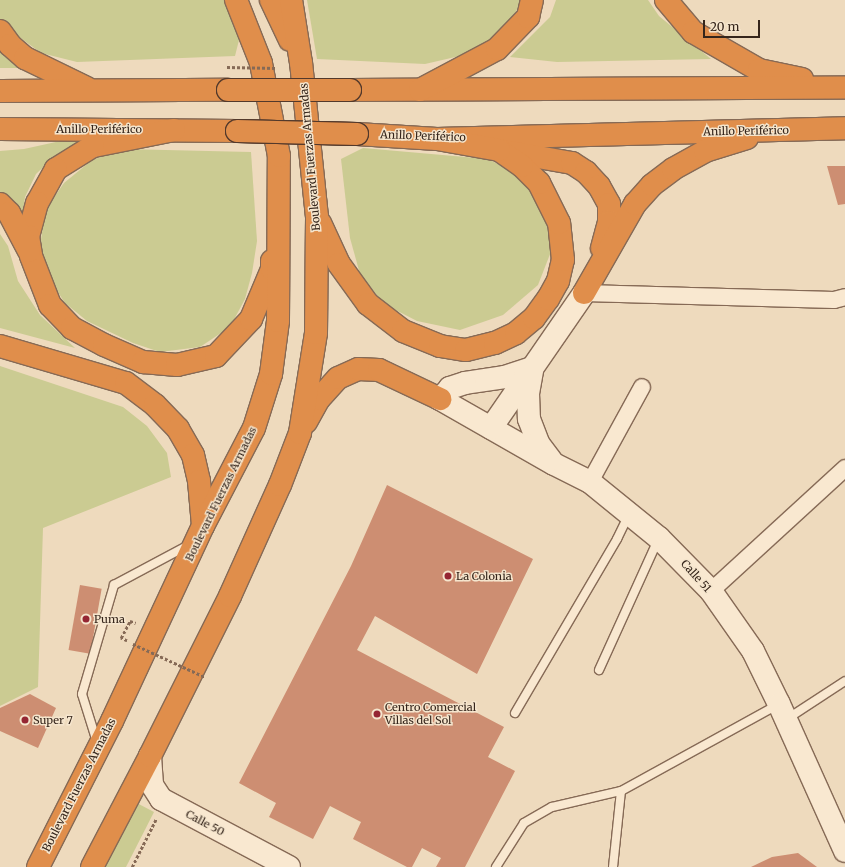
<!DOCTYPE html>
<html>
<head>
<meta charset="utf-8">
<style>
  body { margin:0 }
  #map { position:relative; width:845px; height:867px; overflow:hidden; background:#eedabd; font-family:Merriweather,serif }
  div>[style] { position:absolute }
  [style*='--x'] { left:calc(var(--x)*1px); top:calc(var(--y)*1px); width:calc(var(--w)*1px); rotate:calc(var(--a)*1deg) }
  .green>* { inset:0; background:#cbcb92 }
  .building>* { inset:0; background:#cd8e72; transform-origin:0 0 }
  .path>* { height:2.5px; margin-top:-1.25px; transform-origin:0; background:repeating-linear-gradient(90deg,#866a56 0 3px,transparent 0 5px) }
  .roads { filter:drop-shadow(1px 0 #866a56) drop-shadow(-1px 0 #866a56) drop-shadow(0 1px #866a56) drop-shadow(0 -1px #866a56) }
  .lane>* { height:8px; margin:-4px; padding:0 4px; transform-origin:4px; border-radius:4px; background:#f9e8d0 }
  .street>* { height:16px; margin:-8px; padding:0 8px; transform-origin:8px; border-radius:8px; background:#f9e8d0 }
  .secondary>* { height:22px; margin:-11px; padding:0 11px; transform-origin:11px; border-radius:11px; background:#f9e8d0 }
  .highway>* { height:22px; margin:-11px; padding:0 11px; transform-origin:11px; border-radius:11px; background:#e08e4b }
  .path-bridge>* { height:2.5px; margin-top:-1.25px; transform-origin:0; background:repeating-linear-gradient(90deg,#866a56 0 3px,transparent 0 5px) }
  .bridges { filter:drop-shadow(1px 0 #53392b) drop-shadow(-1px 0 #53392b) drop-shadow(0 1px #53392b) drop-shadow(0 -1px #53392b) }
  .highway-bridge>* { height:22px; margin:-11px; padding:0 11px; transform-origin:11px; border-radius:11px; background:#e08e4b }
  .dots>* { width:11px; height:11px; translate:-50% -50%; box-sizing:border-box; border:2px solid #f5e5cd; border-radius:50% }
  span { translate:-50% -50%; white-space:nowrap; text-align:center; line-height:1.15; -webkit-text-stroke:3px #f5e5cd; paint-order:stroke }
  .street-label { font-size:11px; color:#35251b }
  .poi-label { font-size:11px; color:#35251b }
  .left { translate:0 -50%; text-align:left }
  .scale { position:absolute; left:703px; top:20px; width:57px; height:18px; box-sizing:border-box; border:2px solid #35251b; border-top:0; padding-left:5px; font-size:12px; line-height:14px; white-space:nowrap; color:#35251b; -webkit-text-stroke:3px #f5e5cd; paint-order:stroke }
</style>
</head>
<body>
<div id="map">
  <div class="green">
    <i style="clip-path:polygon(0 0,224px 0,239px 40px,235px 56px,77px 62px,41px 53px,3px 25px,0 19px)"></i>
    <i style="clip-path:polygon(307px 0,522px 0,513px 17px,494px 39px,464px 55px,425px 64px,317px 59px)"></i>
    <i style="clip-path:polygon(556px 0,648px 0,659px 16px,711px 59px,557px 62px,510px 57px,550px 17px)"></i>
    <i style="clip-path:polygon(0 52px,18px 68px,0 68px)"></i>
    <i style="clip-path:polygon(65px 140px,79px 142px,55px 156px,36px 174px,25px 197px,22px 218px,0 192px,0 151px,24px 149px)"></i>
    <i style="clip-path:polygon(363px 148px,488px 159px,525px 178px,544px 213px,552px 249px,538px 285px,503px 315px,460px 330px,417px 321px,384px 304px,360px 274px,350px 238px,341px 159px)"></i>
    <i style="clip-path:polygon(123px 149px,251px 152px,257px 241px,252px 273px,245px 299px,230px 327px,200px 347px,160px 352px,133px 343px,87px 321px,65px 303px,44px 271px,41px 240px,45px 210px,64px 183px,92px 160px)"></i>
    <i style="clip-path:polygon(0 234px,8px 246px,18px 281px,40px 315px,75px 348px,0 328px)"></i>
    <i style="clip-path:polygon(0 366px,123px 407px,147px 426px,167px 453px,171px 477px,43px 528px,38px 687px,0 706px)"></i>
    <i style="clip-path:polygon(133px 801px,154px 812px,126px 867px,99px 867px)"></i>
  </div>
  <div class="building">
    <i style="clip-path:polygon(827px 166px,845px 166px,845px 204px,838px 205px)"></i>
    <i style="clip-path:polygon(387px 485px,533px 559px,477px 674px,375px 616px,357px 650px,504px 727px,488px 757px,515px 771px,465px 867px,436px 867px,441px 858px,422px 848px,412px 867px,407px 867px,353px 839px,361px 822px,330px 806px,313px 839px,269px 817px,276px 803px,239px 783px,351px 566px)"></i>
    <i style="left:80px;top:585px;width:22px;height:66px;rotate:10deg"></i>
    <i style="clip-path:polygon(30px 694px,56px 708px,38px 748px,0 731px,0 708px)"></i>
    <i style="clip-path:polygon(798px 853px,817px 867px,751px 867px,772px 857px)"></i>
  </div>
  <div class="path">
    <i style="--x:127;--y:641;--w:7;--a:-153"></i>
    <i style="--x:121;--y:638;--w:19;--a:-62"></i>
    <i style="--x:130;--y:621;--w:6;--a:18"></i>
    <i style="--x:132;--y:867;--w:54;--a:-63.4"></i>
  </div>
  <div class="roads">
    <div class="lane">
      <i style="--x:599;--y:670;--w:143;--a:-65.6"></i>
      <i style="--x:515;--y:713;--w:202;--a:-59.6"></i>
      <i style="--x:617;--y:539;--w:28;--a:-64"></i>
      <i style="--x:787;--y:719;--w:69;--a:-33.2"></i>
      <i style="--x:97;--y:742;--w:50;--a:-107.4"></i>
      <i style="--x:82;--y:694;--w:114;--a:-73.6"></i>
      <i style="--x:114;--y:585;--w:85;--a:-28.1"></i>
      <i style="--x:496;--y:867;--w:52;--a:-57.5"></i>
      <i style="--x:524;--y:823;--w:32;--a:-30"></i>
      <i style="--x:552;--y:807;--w:71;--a:-13.1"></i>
      <i style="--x:621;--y:791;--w:180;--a:-28.8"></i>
      <i style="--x:613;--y:867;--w:76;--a:-84"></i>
    </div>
    <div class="street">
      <i style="--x:584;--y:293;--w:250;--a:1.6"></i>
      <i style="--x:834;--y:300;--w:11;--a:-15"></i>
      <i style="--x:590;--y:482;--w:108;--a:-61.3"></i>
      <i style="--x:711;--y:591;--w:182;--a:-42.5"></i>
    </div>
    <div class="secondary">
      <i style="--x:532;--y:368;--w:28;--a:162"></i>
      <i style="--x:505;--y:377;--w:40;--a:171.5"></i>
      <i style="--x:465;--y:383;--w:16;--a:162"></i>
      <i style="--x:450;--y:388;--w:15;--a:132"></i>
      <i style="--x:440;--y:399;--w:131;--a:29.7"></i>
      <i style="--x:554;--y:464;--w:40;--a:26.6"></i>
      <i style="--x:590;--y:482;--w:89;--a:39.1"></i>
      <i style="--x:659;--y:538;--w:74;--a:45.5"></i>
      <i style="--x:711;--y:591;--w:73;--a:55"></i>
      <i style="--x:753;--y:651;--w:59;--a:63.9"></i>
      <i style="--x:779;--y:704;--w:161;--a:65.8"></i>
      <i style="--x:532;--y:371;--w:22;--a:100"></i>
      <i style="--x:528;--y:393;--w:26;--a:88"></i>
      <i style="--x:529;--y:419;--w:26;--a:69"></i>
      <i style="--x:538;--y:443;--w:21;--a:53"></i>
      <i style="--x:491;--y:428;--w:164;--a:-55.4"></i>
      <i style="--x:150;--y:756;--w:29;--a:86"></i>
      <i style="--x:152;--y:785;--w:17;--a:57"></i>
      <i style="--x:161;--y:799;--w:145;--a:28"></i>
    </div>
    <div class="highway">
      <i style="--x:271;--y:0;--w:44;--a:64.6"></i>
      <i style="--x:666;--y:0;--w:42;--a:49.8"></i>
      <i style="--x:693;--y:32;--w:76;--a:29.9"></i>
      <i style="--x:759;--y:70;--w:44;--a:11.8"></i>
      <i style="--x:0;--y:31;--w:17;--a:54"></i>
      <i style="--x:10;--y:45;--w:20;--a:41"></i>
      <i style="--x:25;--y:58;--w:69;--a:25.8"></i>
      <i style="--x:350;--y:90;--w:495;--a:-0.3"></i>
      <i style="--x:420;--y:90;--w:87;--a:-28"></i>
      <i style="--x:497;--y:49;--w:45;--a:-45.9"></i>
      <i style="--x:528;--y:17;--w:17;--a:-77"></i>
      <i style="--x:0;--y:91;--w:228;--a:-0.3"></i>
      <i style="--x:0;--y:129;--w:237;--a:0.5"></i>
      <i style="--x:174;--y:130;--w:83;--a:168.8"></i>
      <i style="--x:93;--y:146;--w:44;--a:148.1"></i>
      <i style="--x:56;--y:169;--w:39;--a:119"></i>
      <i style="--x:37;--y:203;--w:34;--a:105"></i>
      <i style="--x:28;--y:236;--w:20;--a:81"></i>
      <i style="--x:31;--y:256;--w:53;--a:68.8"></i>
      <i style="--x:50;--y:305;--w:32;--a:46"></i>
      <i style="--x:72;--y:328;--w:36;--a:28"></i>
      <i style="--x:104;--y:345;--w:43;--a:23.6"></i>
      <i style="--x:143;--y:362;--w:34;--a:5"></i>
      <i style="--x:177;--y:365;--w:40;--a:-13"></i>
      <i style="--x:216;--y:356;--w:51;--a:-46.6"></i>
      <i style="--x:251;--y:319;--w:54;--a:-67.2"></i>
      <i style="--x:272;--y:269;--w:8;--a:-90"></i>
      <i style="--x:357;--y:134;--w:80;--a:3.6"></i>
      <i style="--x:437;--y:139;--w:408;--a:-1.5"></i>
      <i style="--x:504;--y:151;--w:69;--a:10"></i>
      <i style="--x:572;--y:163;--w:17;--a:33"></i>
      <i style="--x:586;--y:172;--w:19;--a:47"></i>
      <i style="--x:599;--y:186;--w:21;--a:61"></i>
      <i style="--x:609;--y:204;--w:18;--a:90"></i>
      <i style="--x:609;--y:222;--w:27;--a:105"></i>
      <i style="--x:0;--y:204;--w:13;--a:45"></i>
      <i style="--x:9;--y:213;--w:43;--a:62.2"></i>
      <i style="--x:320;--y:223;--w:45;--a:65.1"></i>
      <i style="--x:339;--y:264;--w:49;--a:54.1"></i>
      <i style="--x:368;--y:304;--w:44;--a:37.6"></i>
      <i style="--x:403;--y:331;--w:40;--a:22"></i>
      <i style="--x:440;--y:346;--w:26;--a:9"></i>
      <i style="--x:466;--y:350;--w:30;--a:-14"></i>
      <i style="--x:495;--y:343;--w:23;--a:-25"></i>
      <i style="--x:516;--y:333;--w:23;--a:-40"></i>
      <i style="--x:534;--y:318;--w:24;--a:-54"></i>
      <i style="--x:548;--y:299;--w:21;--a:-61"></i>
      <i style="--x:558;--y:281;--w:22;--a:-77"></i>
      <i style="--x:563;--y:260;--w:37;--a:-96"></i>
      <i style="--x:559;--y:223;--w:45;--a:-116.6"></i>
      <i style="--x:539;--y:183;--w:24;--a:-135"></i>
      <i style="--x:522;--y:166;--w:28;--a:-145"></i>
      <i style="--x:499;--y:150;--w:63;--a:-169.9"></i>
      <i style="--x:584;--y:293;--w:103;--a:-60.2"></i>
      <i style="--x:635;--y:204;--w:25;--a:-48"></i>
      <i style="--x:652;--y:185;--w:26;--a:-37"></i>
      <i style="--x:673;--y:169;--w:37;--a:-29"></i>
      <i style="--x:705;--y:151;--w:44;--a:-17.2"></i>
      <i style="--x:0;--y:346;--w:131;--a:16.4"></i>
      <i style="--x:126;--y:383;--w:36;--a:37"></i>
      <i style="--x:155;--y:405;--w:33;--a:46"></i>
      <i style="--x:178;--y:429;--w:30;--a:60"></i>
      <i style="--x:193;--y:455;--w:27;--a:77"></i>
      <i style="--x:199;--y:481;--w:45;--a:84.9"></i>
      <i style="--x:306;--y:422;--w:26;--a:-61"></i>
      <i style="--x:319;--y:399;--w:28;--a:-48"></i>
      <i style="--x:338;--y:378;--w:22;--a:-24"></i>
      <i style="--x:358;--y:369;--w:21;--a:3"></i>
      <i style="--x:379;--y:370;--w:68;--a:25.4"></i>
      <i style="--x:38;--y:867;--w:164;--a:-63.1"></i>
      <i style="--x:112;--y:721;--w:215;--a:-65"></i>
      <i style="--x:203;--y:526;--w:110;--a:-62.5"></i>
      <i style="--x:254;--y:428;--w:57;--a:-72.5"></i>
      <i style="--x:271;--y:374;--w:53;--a:-82.5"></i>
      <i style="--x:278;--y:321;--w:165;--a:-89.7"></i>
      <i style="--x:279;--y:156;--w:95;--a:-101"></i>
      <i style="--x:261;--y:63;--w:68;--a:-111.6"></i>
      <i style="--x:92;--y:867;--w:125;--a:-62.4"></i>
      <i style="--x:150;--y:756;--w:179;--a:-63.4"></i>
      <i style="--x:230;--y:596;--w:122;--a:-65.8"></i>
      <i style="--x:280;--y:485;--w:56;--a:-69"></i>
      <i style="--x:300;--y:433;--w:101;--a:-80.9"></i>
      <i style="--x:316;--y:333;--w:116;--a:-89.5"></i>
      <i style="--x:317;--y:217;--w:155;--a:-95.9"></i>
      <i style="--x:301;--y:63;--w:64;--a:-99"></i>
    </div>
  </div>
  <div class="path-bridge">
    <i style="--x:227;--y:67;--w:50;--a:1.1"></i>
    <i style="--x:133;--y:644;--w:79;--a:24.6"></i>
  </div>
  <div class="bridges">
    <div class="highway-bridge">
      <i style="--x:228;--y:90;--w:122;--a:0"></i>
      <i style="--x:237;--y:131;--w:120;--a:1.4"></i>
    </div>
  </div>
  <div class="dots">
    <i style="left:448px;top:576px;background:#952633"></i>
    <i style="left:86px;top:619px;background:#952633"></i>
    <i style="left:377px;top:714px;background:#952633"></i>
    <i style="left:25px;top:720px;background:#952633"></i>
  </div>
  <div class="street-label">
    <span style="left:99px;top:129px">Anillo Periférico</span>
    <span style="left:746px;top:131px;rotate:-1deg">Anillo Periférico</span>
    <span style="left:423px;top:136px;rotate:2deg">Anillo Periférico</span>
    <span style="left:310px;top:157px;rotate:-95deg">Boulevard Fuerzas Armadas</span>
    <span style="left:221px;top:494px;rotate:-64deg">Boulevard Fuerzas Armadas</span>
    <span style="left:696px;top:576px;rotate:48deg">Calle 51</span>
    <span style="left:79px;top:785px;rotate:-63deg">Boulevard Fuerzas Armadas</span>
    <span style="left:205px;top:823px;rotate:28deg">Calle 50</span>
  </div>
  <div class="poi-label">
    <span class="left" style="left:456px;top:576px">La Colonia</span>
    <span class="left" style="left:94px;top:619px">Puma</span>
    <span class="left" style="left:385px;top:714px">Centro Comercial<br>Villas del Sol</span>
    <span class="left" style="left:33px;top:720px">Super 7</span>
  </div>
  <div class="scale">20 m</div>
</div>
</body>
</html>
